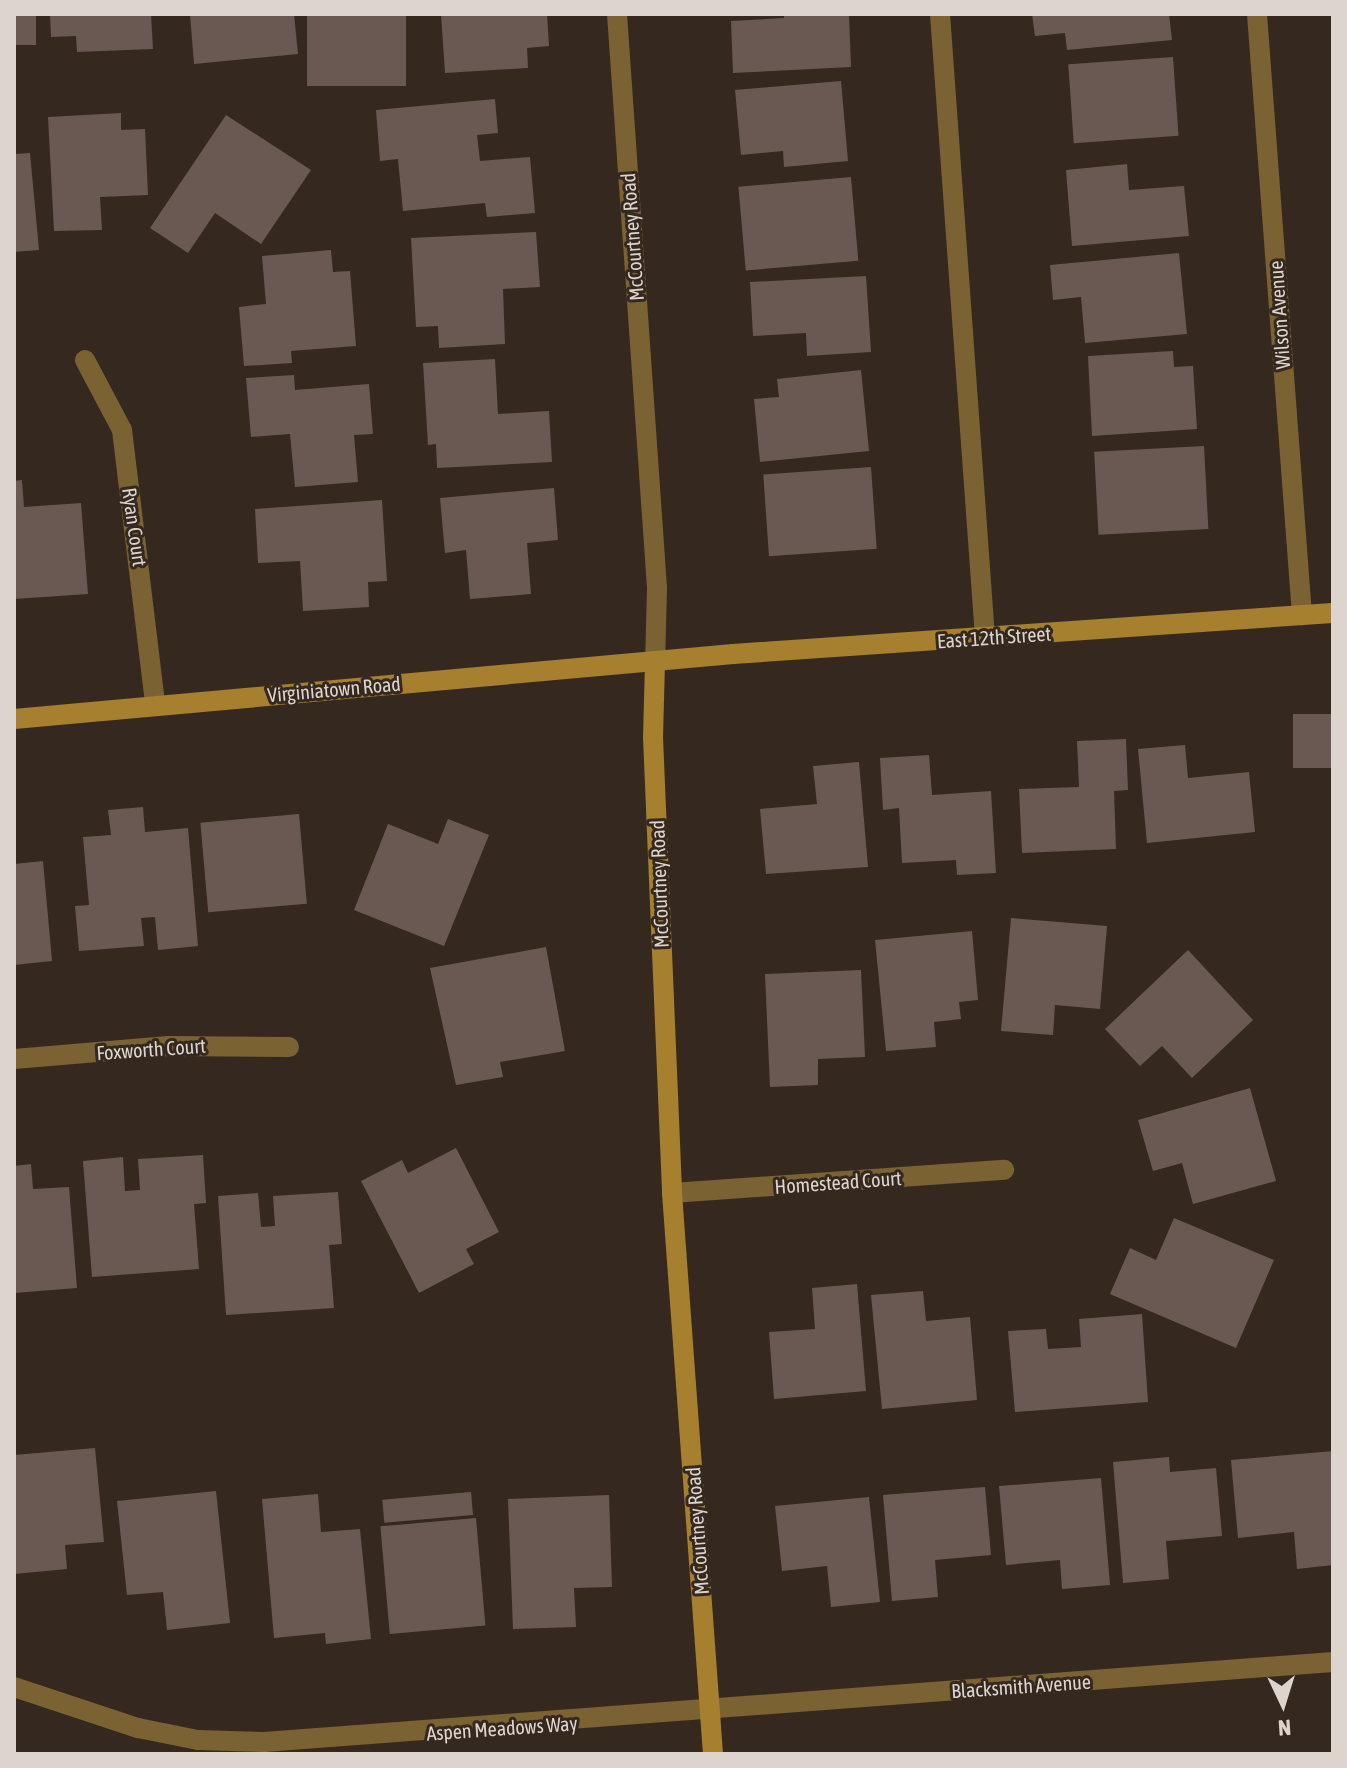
<!DOCTYPE html>
<html>
<head>
<meta charset="utf-8">
<style>
  body { margin:0 }
  #map { position:relative; width:1347px; height:1768px; overflow:hidden; background:#35281f; font-family:"Asap Condensed",sans-serif }
  div>[style] { position:absolute }
  [style*='--x'] { left:calc(var(--x)*1px); top:calc(var(--y)*1px); width:calc(var(--w)*1px); rotate:calc(var(--a)*1deg) }
  .building>* { inset:0; background:#6a5953; transform-origin:0 0 }
  .lane>* { height:20px; margin:-10px; padding:0 10px; transform-origin:10px; border-radius:10px; background:#7a6233 }
  .street>* { height:20px; margin:-10px; padding:0 10px; transform-origin:10px; border-radius:10px; background:#7a6233 }
  .secondary>* { height:20px; margin:-10px; padding:0 10px; transform-origin:10px; border-radius:10px; background:#a6802e }
  span { translate:-50% -50%; white-space:nowrap; text-align:center; line-height:1.15; -webkit-text-stroke:6px #35281f; paint-order:stroke }
  .street-label { font-size:20px; color:#ddd4ce }
  .frame { position:absolute; inset:0; border:16px solid #ddd4ce; pointer-events:none }
  .north { position:absolute; left:1243px; top:1664px; width:80px; height:80px; -webkit-text-stroke:6px #35281f; paint-order:stroke; rotate:176deg; font-size:22px; font-weight:700; line-height:32px; text-align:center; color:#ddd4ce }
  .north::after { content:''; display:block; margin:auto; width:28px; height:36px; background:#ddd4ce; clip-path:polygon(50% 0,100% 100%,50% 72%,0 100%) }
</style>
</head>
<body>
<div id="map">
  <div class="building">
    <i style="left:14px;top:14px;width:22px;height:31px"></i>
    <i style="clip-path:polygon(50px 14px,151px 14px,153px 49px,77px 52px,76px 36px,51px 37px)"></i>
    <i style="clip-path:polygon(190px 14px,294px 14px,298px 54px,194px 64px)"></i>
    <i style="left:307px;top:14px;width:99px;height:72px"></i>
    <i style="clip-path:polygon(441px 14px,547px 14px,549px 46px,527px 48px,528px 68px,445px 73px)"></i>
    <i style="clip-path:polygon(784px 14px,849px 14px,851px 67px,733px 73px,731px 21px,784px 18px)"></i>
    <i style="clip-path:polygon(1032px 14px,1169px 14px,1172px 40px,1067px 50px,1065px 33px,1035px 36px)"></i>
    <i style="left:1173px;top:57px;width:79px;height:105px;rotate:86deg"></i>
    <i style="clip-path:polygon(841px 81px,848px 161px,784px 167px,783px 151px,741px 155px,735px 90px)"></i>
    <i style="clip-path:polygon(495px 99px,498px 133px,477px 135px,480px 161px,530px 157px,535px 213px,487px 217px,485px 203px,403px 211px,398px 159px,380px 161px,376px 110px)"></i>
    <i style="clip-path:polygon(121px 113px,121px 130px,145px 129px,148px 195px,100px 197px,102px 230px,54px 231px,48px 117px)"></i>
    <i style="clip-path:polygon(226px 115px,311px 170px,261px 244px,215px 213px,188px 253px,150px 228px)"></i>
    <i style="clip-path:polygon(30px 153px,39px 250px,14px 252px,14px 154px)"></i>
    <i style="clip-path:polygon(1127px 164px,1129px 190px,1184px 186px,1189px 236px,1072px 246px,1066px 170px)"></i>
    <i style="left:851px;top:177px;width:84px;height:113px;rotate:85deg"></i>
    <i style="clip-path:polygon(536px 232px,540px 287px,503px 289px,505px 344px,439px 348px,438px 326px,416px 327px,411px 238px)"></i>
    <i style="clip-path:polygon(331px 250px,333px 272px,350px 271px,356px 346px,291px 351px,292px 363px,244px 366px,239px 307px,266px 304px,262px 256px)"></i>
    <i style="clip-path:polygon(1179px 253px,1187px 334px,1085px 343px,1081px 297px,1053px 300px,1050px 265px)"></i>
    <i style="clip-path:polygon(866px 276px,871px 352px,807px 356px,806px 333px,753px 336px,750px 282px)"></i>
    <i style="clip-path:polygon(1173px 351px,1174px 367px,1193px 366px,1197px 429px,1092px 436px,1088px 356px)"></i>
    <i style="clip-path:polygon(495px 359px,498px 414px,549px 411px,552px 462px,437px 468px,436px 444px,428px 445px,423px 363px)"></i>
    <i style="clip-path:polygon(861px 370px,869px 451px,760px 462px,754px 399px,779px 397px,777px 379px)"></i>
    <i style="clip-path:polygon(294px 375px,295px 390px,369px 384px,373px 434px,354px 435px,358px 482px,295px 487px,290px 434px,251px 437px,246px 378px)"></i>
    <i style="left:1204px;top:446px;width:83px;height:110px;rotate:87deg"></i>
    <i style="left:871px;top:467px;width:82px;height:108px;rotate:86deg"></i>
    <i style="clip-path:polygon(22px 480px,24px 507px,81px 503px,88px 594px,14px 599px,14px 481px)"></i>
    <i style="clip-path:polygon(554px 488px,558px 540px,527px 543px,531px 594px,470px 599px,466px 550px,445px 553px,440px 498px)"></i>
    <i style="clip-path:polygon(382px 500px,387px 581px,368px 582px,369px 607px,303px 611px,300px 561px,258px 563px,255px 509px)"></i>
    <i style="left:1333px;top:714px;width:54px;height:40px;rotate:90deg"></i>
    <i style="clip-path:polygon(1126px 739px,1128px 790px,1114px 791px,1116px 849px,1022px 853px,1019px 789px,1079px 787px,1077px 741px)"></i>
    <i style="clip-path:polygon(1185px 745px,1188px 778px,1249px 772px,1255px 832px,1147px 843px,1138px 749px)"></i>
    <i style="clip-path:polygon(929px 755px,932px 795px,991px 791px,996px 873px,957px 875px,956px 860px,902px 863px,899px 808px,883px 810px,880px 758px)"></i>
    <i style="clip-path:polygon(859px 762px,868px 867px,766px 874px,760px 809px,817px 804px,813px 766px)"></i>
    <i style="clip-path:polygon(143px 807px,145px 832px,188px 828px,198px 946px,158px 950px,155px 917px,141px 918px,144px 946px,79px 951px,75px 906px,89px 905px,83px 837px,111px 835px,108px 810px)"></i>
    <i style="left:299px;top:814px;width:90px;height:99px;rotate:85deg"></i>
    <i style="clip-path:polygon(448px 819px,489px 835px,444px 946px,354px 910px,388px 824px,438px 844px)"></i>
    <i style="clip-path:polygon(43px 861px,52px 961px,14px 965px,14px 864px)"></i>
    <i style="clip-path:polygon(1011px 918px,1107px 926px,1100px 1009px,1055px 1005px,1053px 1035px,1001px 1031px)"></i>
    <i style="clip-path:polygon(972px 931px,978px 1000px,959px 1002px,961px 1019px,934px 1022px,936px 1047px,886px 1051px,875px 940px)"></i>
    <i style="clip-path:polygon(546px 947px,565px 1051px,500px 1062px,503px 1077px,456px 1085px,430px 968px)"></i>
    <i style="clip-path:polygon(1188px 950px,1253px 1020px,1192px 1078px,1162px 1046px,1140px 1066px,1105px 1029px)"></i>
    <i style="clip-path:polygon(861px 970px,865px 1057px,818px 1059px,818px 1085px,770px 1087px,765px 974px)"></i>
    <i style="clip-path:polygon(1250px 1088px,1276px 1181px,1193px 1204px,1182px 1163px,1153px 1171px,1138px 1120px)"></i>
    <i style="clip-path:polygon(456px 1148px,499px 1232px,466px 1249px,474px 1264px,419px 1293px,361px 1181px,402px 1160px,408px 1173px)"></i>
    <i style="clip-path:polygon(203px 1155px,206px 1203px,194px 1204px,199px 1269px,92px 1277px,83px 1161px,123px 1157px,125px 1191px,140px 1190px,138px 1159px)"></i>
    <i style="clip-path:polygon(31px 1164px,33px 1189px,69px 1187px,77px 1288px,14px 1293px,14px 1166px)"></i>
    <i style="clip-path:polygon(338px 1192px,342px 1244px,329px 1245px,334px 1308px,226px 1315px,218px 1196px,258px 1193px,261px 1227px,275px 1226px,273px 1196px)"></i>
    <i style="clip-path:polygon(1174px 1218px,1274px 1260px,1236px 1348px,1110px 1294px,1130px 1248px,1156px 1260px)"></i>
    <i style="clip-path:polygon(857px 1284px,866px 1391px,774px 1399px,769px 1332px,815px 1329px,812px 1288px)"></i>
    <i style="clip-path:polygon(923px 1291px,926px 1321px,970px 1317px,977px 1400px,882px 1409px,871px 1295px)"></i>
    <i style="clip-path:polygon(1142px 1314px,1148px 1402px,1015px 1412px,1008px 1331px,1046px 1329px,1048px 1349px,1081px 1347px,1079px 1319px)"></i>
    <i style="clip-path:polygon(95px 1448px,104px 1542px,65px 1545px,67px 1569px,14px 1574px,14px 1455px)"></i>
    <i style="clip-path:polygon(1333px 1451px,1333px 1565px,1297px 1569px,1294px 1532px,1238px 1538px,1231px 1460px)"></i>
    <i style="clip-path:polygon(1169px 1457px,1170px 1472px,1216px 1468px,1222px 1536px,1166px 1541px,1169px 1579px,1123px 1583px,1113px 1462px)"></i>
    <i style="clip-path:polygon(1101px 1478px,1110px 1585px,1062px 1589px,1060px 1560px,1006px 1565px,999px 1486px)"></i>
    <i style="clip-path:polygon(985px 1487px,991px 1555px,935px 1560px,938px 1597px,892px 1601px,883px 1495px)"></i>
    <i style="clip-path:polygon(216px 1491px,230px 1623px,167px 1630px,163px 1592px,127px 1595px,117px 1501px)"></i>
    <i style="left:471px;top:1492px;width:23px;height:89px;rotate:85deg"></i>
    <i style="clip-path:polygon(318px 1494px,321px 1532px,360px 1529px,371px 1639px,326px 1644px,325px 1633px,274px 1638px,262px 1499px)"></i>
    <i style="clip-path:polygon(609px 1495px,612px 1587px,574px 1588px,576px 1627px,513px 1629px,508px 1499px)"></i>
    <i style="clip-path:polygon(869px 1497px,880px 1602px,831px 1607px,827px 1566px,782px 1571px,775px 1506px)"></i>
    <i style="left:476px;top:1518px;width:108px;height:96px;rotate:85deg"></i>
  </div>
  <div class="lane">
    <i style="--x:940;--y:14;--w:625;--a:85.87"></i>
  </div>
  <div class="street">
    <i style="--x:617;--y:14;--w:575;--a:86.01"></i>
    <i style="--x:657;--y:588;--w:74;--a:91.5"></i>
    <i style="--x:1257;--y:14;--w:603;--a:85.72"></i>
    <i style="--x:85;--y:360;--w:79;--a:62.1"></i>
    <i style="--x:122;--y:430;--w:276;--a:83.1"></i>
    <i style="--x:14;--y:1059;--w:155;--a:-4.8"></i>
    <i style="--x:168;--y:1046;--w:121;--a:0.5"></i>
    <i style="--x:672;--y:1193;--w:333;--a:-4"></i>
    <i style="--x:14;--y:1687;--w:131;--a:18.3"></i>
    <i style="--x:138;--y:1728;--w:61;--a:11.3"></i>
    <i style="--x:198;--y:1740;--w:66;--a:1.7"></i>
    <i style="--x:264;--y:1742;--w:1072;--a:-4.28"></i>
  </div>
  <div class="secondary">
    <i style="--x:655;--y:662;--w:75;--a:91.5"></i>
    <i style="--x:653;--y:737;--w:456;--a:87.6"></i>
    <i style="--x:672;--y:1193;--w:562;--a:85.82"></i>
    <i style="--x:14;--y:719;--w:722;--a:-5.17"></i>
    <i style="--x:733;--y:654;--w:601;--a:-3.91"></i>
  </div>
  <div class="street-label">
    <span style="left:632px;top:237px;rotate:-94deg">McCourtney Road</span>
    <span style="left:1279px;top:315px;rotate:-94deg">Wilson Avenue</span>
    <span style="left:135px;top:527px;rotate:82deg">Ryan Court</span>
    <span style="left:994px;top:637px;rotate:-4deg">East 12th Street</span>
    <span style="left:334px;top:689px;rotate:-5deg">Virginiatown Road</span>
    <span style="left:659px;top:884px;rotate:-92deg">McCourtney Road</span>
    <span style="left:151px;top:1049px;rotate:-4deg">Foxworth Court</span>
    <span style="left:838px;top:1182px;rotate:-4deg">Homestead Court</span>
    <span style="left:697px;top:1531px;rotate:-94deg">McCourtney Road</span>
    <span style="left:1021px;top:1686px;rotate:-4deg">Blacksmith Avenue</span>
    <span style="left:502px;top:1728px;rotate:-4deg">Aspen Meadows Way</span>
  </div>
  <div class="frame"></div>
  <div class="north">N</div>
</div>
</body>
</html>
